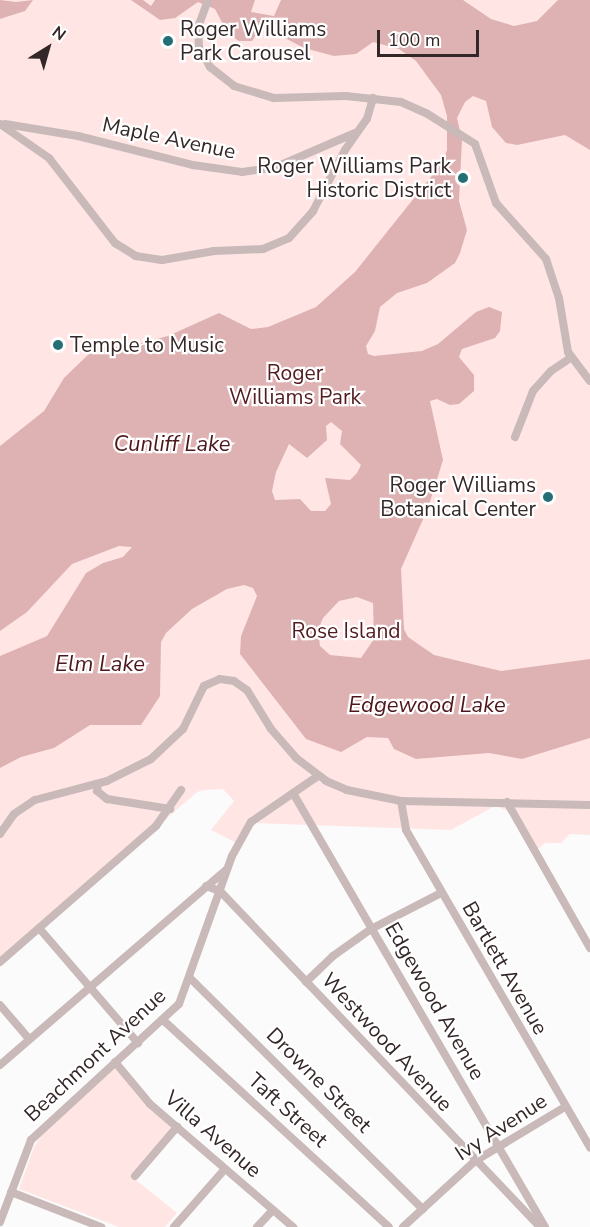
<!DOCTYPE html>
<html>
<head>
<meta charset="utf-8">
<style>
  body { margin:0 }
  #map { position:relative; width:590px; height:1227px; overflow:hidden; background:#fbfbfb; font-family:"Nunito Sans",sans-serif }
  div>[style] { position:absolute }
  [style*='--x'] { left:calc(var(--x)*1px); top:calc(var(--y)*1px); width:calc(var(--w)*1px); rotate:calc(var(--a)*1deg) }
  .green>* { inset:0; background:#ffe6e5 }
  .water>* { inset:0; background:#deb2b2 }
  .street>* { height:8px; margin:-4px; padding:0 4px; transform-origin:4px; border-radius:4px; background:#c9b9b9 }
  .dots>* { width:16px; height:16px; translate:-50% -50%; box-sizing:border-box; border:3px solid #fff; border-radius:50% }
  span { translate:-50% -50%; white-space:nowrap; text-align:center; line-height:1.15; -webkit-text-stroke:4.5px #fff; paint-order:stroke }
  .poi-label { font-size:21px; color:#342727 }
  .left { translate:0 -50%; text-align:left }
  .right { translate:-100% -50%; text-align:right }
  .street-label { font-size:21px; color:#342727 }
  .park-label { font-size:21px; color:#521b20 }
  .water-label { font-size:22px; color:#4c161b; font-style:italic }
  .north { position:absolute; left:18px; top:18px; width:60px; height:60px; -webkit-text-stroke:4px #fff; paint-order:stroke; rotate:37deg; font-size:16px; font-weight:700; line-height:24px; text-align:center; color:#342727 }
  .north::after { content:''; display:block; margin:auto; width:21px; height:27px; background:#342727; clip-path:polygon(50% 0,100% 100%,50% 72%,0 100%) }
  .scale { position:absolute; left:377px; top:30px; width:102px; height:27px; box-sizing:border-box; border:3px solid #342727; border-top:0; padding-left:8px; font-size:18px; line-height:21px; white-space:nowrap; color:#342727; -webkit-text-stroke:4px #fff; paint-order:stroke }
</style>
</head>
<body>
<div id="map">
  <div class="green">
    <i style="clip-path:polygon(0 0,590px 0,590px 835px,570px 834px,561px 843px,545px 843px,535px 851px,513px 813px,495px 806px,451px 830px,253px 823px,238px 844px,211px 830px,234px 801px,223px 789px,205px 790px,197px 792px,0 964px)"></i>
    <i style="clip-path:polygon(115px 1068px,173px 1127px,131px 1176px,177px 1213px,165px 1227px,119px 1227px,19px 1189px,34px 1147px,44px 1131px)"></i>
  </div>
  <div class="water">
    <i style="clip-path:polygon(0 0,16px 2px,33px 0,25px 11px,0 19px)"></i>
    <i style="clip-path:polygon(evenodd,131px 0,143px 0,151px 6px,155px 0,255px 0,251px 12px,274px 16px,281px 0,463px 0,491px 19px,514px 26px,537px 21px,558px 0,590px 0,590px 150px,565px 135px,517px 145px,506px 143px,492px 127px,486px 101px,473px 96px,465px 102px,457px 118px,462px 140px,459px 201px,467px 230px,460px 253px,455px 263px,427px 283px,397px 293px,380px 307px,375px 331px,366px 346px,368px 354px,374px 356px,422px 351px,438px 344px,476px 312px,489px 307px,502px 312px,500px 331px,495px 338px,462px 349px,459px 357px,474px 375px,474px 391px,459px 404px,450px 405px,437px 399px,430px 401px,443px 460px,428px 508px,401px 569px,404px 629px,408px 637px,434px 655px,501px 671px,590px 659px,590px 738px,522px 759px,489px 753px,416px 759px,394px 749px,388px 738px,367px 737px,341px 752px,306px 739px,240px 654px,241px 636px,257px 596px,253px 588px,244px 585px,227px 589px,192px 609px,166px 633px,161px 642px,160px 696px,141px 725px,90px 725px,54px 748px,21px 757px,0 768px,0 656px,47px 636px,86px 573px,103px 563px,123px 557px,132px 547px,119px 546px,72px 564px,27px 612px,0 631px,0 446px,44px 411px,64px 378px,97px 346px,125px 347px,168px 336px,219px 313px,251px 329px,268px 327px,316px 307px,355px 272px,442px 163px,447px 150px,447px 116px,441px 95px,416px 61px,399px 49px,373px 42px,356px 54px,334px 56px,304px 48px,262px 26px,252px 41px,239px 41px,228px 34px,215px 9px,198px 2px,175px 18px,160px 20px,131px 0,331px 422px,342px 431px,340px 444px,361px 465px,357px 473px,350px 480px,325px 478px,331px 504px,325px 511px,311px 511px,300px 499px,275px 500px,272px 491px,276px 472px,289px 444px,307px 458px,327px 440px,326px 426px,331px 422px,131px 0,357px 597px,373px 603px,374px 639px,361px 658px,330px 655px,320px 646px,318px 630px,323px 618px,339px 601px,357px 597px)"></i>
  </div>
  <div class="street">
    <i style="--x:208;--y:0;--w:30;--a:110"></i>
    <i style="--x:198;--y:28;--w:19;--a:87"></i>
    <i style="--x:199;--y:47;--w:23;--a:61"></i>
    <i style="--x:210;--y:67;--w:31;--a:38"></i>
    <i style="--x:234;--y:86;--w:42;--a:16.7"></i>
    <i style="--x:274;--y:98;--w:72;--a:-1.6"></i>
    <i style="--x:346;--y:96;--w:55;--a:6.2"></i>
    <i style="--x:401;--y:102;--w:27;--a:24"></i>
    <i style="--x:426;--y:113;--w:58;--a:32.3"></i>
    <i style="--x:475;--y:144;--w:63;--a:70.4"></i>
    <i style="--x:496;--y:203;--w:75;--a:48.2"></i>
    <i style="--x:546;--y:259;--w:41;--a:71.6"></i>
    <i style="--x:559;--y:298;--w:55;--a:80.5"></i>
    <i style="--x:568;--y:352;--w:36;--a:53"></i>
    <i style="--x:0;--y:124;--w:60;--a:34.8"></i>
    <i style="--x:49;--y:158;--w:108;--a:52.2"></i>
    <i style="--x:115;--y:243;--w:25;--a:32"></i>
    <i style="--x:136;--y:256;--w:26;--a:9"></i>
    <i style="--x:162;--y:260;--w:53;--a:-9.8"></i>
    <i style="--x:214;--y:251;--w:49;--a:-2.3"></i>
    <i style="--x:263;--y:249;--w:28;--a:-23"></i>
    <i style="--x:289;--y:238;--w:36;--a:-48"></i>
    <i style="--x:313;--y:211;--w:69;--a:-62.3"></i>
    <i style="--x:345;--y:150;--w:38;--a:-55"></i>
    <i style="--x:367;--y:119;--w:22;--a:-74"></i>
    <i style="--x:5;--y:124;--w:74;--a:9.3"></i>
    <i style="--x:78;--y:136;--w:119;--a:14.2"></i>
    <i style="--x:193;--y:165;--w:49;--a:8.1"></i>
    <i style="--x:242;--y:172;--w:34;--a:-8"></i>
    <i style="--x:276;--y:167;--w:86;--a:-23.3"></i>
    <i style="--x:515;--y:437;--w:49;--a:-68.6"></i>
    <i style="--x:533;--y:391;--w:27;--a:-48"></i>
    <i style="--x:551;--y:371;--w:23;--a:-34"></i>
    <i style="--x:98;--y:784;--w:7;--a:98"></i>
    <i style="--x:97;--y:791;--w:13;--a:39"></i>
    <i style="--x:107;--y:799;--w:64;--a:9"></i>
    <i style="--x:293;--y:793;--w:502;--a:59.86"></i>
    <i style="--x:401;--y:801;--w:29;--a:80"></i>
    <i style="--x:406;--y:830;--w:367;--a:59.9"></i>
    <i style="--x:507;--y:802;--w:168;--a:60.4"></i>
    <i style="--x:0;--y:834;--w:24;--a:-55"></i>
    <i style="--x:14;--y:814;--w:25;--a:-34"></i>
    <i style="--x:35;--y:800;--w:74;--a:-14.8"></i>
    <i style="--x:107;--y:781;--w:49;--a:-26.6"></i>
    <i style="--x:151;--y:759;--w:44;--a:-43.2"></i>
    <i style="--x:183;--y:729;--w:48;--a:-64"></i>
    <i style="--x:204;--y:686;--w:17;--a:-24"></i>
    <i style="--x:220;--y:679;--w:14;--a:8"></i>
    <i style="--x:234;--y:681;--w:16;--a:35"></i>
    <i style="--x:247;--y:690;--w:46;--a:58.4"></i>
    <i style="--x:271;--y:729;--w:38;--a:49"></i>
    <i style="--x:296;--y:758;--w:38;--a:37"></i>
    <i style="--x:326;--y:781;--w:23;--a:23"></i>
    <i style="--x:347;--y:790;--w:55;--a:11.5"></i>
    <i style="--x:401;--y:801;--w:189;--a:1.2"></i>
    <i style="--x:206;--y:886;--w:15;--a:20"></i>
    <i style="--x:220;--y:891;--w:464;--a:46.4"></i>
    <i style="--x:39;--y:928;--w:152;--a:49.3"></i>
    <i style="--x:0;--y:962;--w:207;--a:-41.1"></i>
    <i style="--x:156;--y:826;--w:44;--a:-55.2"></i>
    <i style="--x:190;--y:978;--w:328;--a:44.8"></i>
    <i style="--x:306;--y:982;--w:37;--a:-44"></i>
    <i style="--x:333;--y:956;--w:47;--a:-35.4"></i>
    <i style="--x:371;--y:929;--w:79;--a:-27.2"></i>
    <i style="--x:0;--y:1005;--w:45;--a:49.5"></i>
    <i style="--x:163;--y:1020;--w:306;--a:42.5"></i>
    <i style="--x:115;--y:1062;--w:55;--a:50.2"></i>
    <i style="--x:150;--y:1104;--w:189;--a:40.7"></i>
    <i style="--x:0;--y:1065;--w:300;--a:-40.8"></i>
    <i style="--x:135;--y:1176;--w:65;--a:-49.4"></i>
    <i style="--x:11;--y:1192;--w:97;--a:21.3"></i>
    <i style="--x:0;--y:1222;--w:88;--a:-69.3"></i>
    <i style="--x:31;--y:1140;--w:201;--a:-42.6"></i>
    <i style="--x:179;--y:1004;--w:157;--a:-70.3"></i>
    <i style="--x:232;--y:856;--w:39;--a:-61"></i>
    <i style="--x:251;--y:822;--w:81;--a:-34.5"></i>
    <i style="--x:174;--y:1227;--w:77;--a:-48.7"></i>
    <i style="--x:257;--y:1227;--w:23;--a:-47"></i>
    <i style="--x:403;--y:1227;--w:98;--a:-42.5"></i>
    <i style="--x:475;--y:1161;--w:105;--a:-31"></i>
  </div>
  <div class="dots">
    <i style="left:168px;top:41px;background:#246f75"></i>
    <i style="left:463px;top:178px;background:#246f75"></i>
    <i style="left:58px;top:345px;background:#246f75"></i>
    <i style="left:548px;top:497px;background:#246f75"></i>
  </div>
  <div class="poi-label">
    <span class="left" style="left:180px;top:41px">Roger Williams<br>Park Carousel</span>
    <span class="right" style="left:451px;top:178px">Roger Williams Park<br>Historic District</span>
    <span class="left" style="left:70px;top:345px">Temple to Music</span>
    <span class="right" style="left:536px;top:497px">Roger Williams<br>Botanical Center</span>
  </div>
  <div class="street-label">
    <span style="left:169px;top:138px;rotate:12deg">Maple Avenue</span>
    <span style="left:505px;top:968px;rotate:60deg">Bartlett Avenue</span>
    <span style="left:435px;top:1001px;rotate:60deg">Edgewood Avenue</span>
    <span style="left:387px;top:1042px;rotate:47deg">Westwood Avenue</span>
    <span style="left:95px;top:1055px;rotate:-43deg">Beachmont Avenue</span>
    <span style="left:319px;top:1080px;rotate:45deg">Drowne Street</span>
    <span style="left:288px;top:1110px;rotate:42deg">Taft Street</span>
    <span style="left:501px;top:1127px;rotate:-33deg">Ivy Avenue</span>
    <span style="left:213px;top:1134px;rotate:41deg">Villa Avenue</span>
  </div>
  <div class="park-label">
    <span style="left:295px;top:385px">Roger<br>Williams Park</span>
    <span style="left:346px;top:631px">Rose Island</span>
  </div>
  <div class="water-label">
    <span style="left:172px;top:445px">Cunliff Lake</span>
    <span style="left:100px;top:665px">Elm Lake</span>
    <span style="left:427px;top:706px">Edgewood Lake</span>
  </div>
  <div class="north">N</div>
  <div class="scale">100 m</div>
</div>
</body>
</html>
